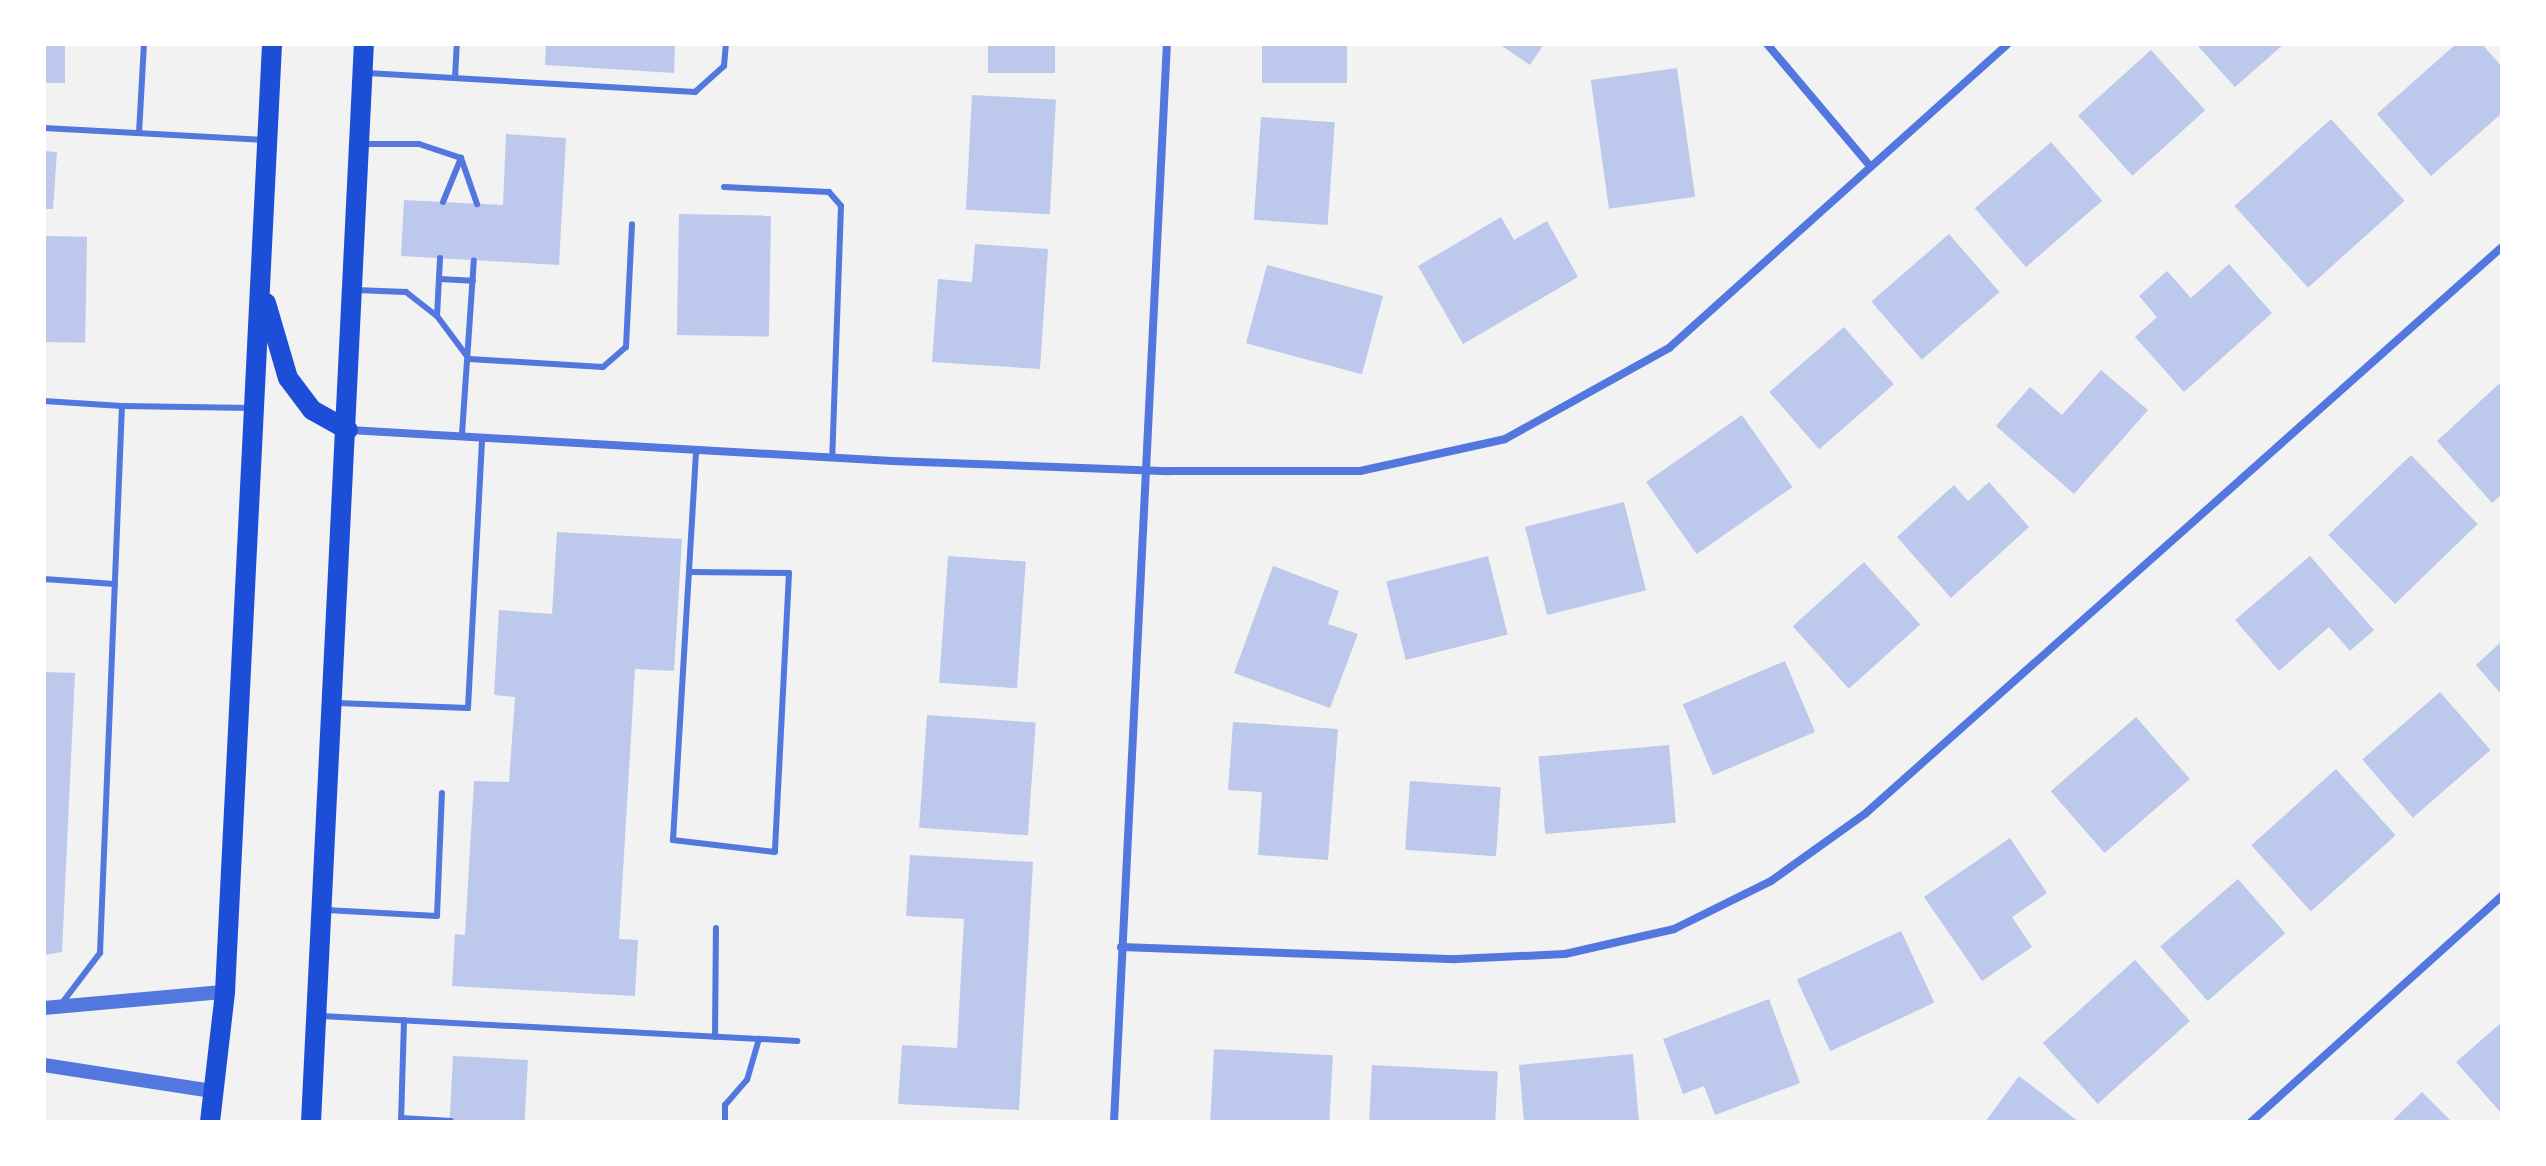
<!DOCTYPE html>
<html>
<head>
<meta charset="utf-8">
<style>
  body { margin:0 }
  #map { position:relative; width:2546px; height:1166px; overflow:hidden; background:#f2f2f2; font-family:Overpass,sans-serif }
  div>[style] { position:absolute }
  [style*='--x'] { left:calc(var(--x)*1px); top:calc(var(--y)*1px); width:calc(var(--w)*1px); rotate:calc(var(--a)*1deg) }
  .building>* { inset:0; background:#bdc9ec; transform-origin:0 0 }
  .service>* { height:6px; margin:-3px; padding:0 3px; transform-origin:3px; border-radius:3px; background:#5277de }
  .minor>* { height:8px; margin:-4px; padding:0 4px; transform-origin:4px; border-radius:4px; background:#5277de }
  .tertiary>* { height:14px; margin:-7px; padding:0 7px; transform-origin:7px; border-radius:7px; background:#5277de }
  .primary>* { height:20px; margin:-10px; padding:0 10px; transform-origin:10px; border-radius:10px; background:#1d4ed8 }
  span { translate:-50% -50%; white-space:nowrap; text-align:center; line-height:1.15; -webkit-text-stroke:8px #fff; paint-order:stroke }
  .frame { position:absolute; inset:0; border:46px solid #fff; pointer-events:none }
</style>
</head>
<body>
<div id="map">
  <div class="building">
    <i style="left:44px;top:44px;width:21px;height:39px"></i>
    <i style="clip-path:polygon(546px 44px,675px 44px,674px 73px,545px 65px)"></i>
    <i style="left:988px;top:44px;width:67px;height:29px"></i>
    <i style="left:1262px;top:44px;width:85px;height:39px"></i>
    <i style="clip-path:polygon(1499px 44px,1544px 44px,1530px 65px)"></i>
    <i style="clip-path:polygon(2196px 44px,2284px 44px,2235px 87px)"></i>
    <i style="clip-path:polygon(2456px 44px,2482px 44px,2502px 67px,2502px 113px,2431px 176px,2377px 114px)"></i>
    <i style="left:2151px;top:50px;width:81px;height:98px;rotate:48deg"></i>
    <i style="left:1677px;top:68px;width:130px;height:87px;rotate:82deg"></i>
    <i style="left:972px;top:95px;width:84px;height:115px;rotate:3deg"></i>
    <i style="left:1261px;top:117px;width:74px;height:103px;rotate:4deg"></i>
    <i style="left:2331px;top:119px;width:110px;height:130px;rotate:48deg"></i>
    <i style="clip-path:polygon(506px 134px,566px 138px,559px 265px,401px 256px,404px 200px,503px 205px)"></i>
    <i style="left:2051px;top:142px;width:78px;height:101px;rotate:49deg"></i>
    <i style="clip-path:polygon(44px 151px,57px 152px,53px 209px,44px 209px)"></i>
    <i style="left:679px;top:214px;width:92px;height:121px;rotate:1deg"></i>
    <i style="clip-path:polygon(1501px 217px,1514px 240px,1547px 221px,1578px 277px,1463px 344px,1418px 266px)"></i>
    <i style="left:1949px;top:234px;width:77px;height:103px;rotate:49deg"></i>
    <i style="left:44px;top:236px;width:43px;height:106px;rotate:1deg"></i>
    <i style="clip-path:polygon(975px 244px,1048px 249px,1040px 369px,932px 362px,938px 279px,972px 282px)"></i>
    <i style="clip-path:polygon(2229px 264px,2272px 313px,2184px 392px,2135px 337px,2157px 317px,2139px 296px,2167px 271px,2191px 298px)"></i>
    <i style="left:1267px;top:265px;width:120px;height:81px;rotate:15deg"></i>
    <i style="left:1844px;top:327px;width:76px;height:99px;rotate:49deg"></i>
    <i style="clip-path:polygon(2101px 370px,2148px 410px,2074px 494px,1996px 426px,2030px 387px,2062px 415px)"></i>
    <i style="clip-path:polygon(2502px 381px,2502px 494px,2492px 503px,2437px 441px)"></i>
    <i style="left:1742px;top:415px;width:88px;height:117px;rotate:55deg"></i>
    <i style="left:2411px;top:455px;width:96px;height:115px;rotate:46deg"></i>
    <i style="clip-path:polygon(1989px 482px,2029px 527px,1951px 598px,1897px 537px,1954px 485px,1968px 501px)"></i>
    <i style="left:1624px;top:502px;width:91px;height:102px;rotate:76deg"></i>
    <i style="clip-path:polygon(557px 532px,682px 539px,674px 671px,635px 669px,619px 939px,638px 940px,635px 996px,452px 986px,455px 934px,465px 935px,474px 781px,509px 782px,515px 697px,494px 695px,499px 610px,552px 614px)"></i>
    <i style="left:948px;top:556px;width:78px;height:127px;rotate:4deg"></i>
    <i style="left:1488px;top:556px;width:81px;height:105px;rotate:76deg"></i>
    <i style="clip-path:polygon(2310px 556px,2374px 630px,2350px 651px,2329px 627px,2279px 671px,2235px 620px)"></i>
    <i style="left:1864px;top:562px;width:84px;height:96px;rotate:48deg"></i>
    <i style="clip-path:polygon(1273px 566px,1339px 591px,1328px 624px,1358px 634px,1330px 708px,1234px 673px)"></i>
    <i style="clip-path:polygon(2502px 641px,2502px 695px,2476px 665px)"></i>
    <i style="left:1785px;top:661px;width:77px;height:111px;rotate:67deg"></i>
    <i style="clip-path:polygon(44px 672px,75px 673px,62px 952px,44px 955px)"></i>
    <i style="left:2440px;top:692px;width:77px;height:103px;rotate:49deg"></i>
    <i style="left:927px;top:715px;width:109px;height:113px;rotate:4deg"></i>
    <i style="left:2136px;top:717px;width:82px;height:113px;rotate:49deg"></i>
    <i style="clip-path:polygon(1233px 722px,1338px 729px,1328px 860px,1258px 855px,1262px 792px,1228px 790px)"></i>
    <i style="left:1669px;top:745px;width:78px;height:131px;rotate:85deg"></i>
    <i style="left:2336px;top:769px;width:89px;height:114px;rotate:48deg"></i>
    <i style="left:1410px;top:781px;width:91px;height:69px;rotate:4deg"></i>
    <i style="clip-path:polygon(2010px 838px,2047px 893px,2012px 917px,2032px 947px,1982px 981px,1924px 897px)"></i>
    <i style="clip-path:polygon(910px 855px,1033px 862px,1019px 1110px,898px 1104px,902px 1045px,957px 1048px,964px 919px,906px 916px)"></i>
    <i style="left:2238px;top:879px;width:72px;height:103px;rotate:49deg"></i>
    <i style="left:1901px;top:931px;width:79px;height:115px;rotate:65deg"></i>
    <i style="left:2135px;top:960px;width:82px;height:124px;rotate:48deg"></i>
    <i style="clip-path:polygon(1769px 999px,1800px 1083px,1715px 1115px,1704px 1086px,1683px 1094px,1663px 1039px)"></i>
    <i style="clip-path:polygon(2502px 1022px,2502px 1114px,2456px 1062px)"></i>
    <i style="left:1214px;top:1049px;width:119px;height:73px;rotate:3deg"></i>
    <i style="clip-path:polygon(1633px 1054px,1639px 1122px,1524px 1122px,1519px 1065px)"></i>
    <i style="left:453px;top:1056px;width:75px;height:66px;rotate:3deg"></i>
    <i style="left:1372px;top:1065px;width:126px;height:57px;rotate:3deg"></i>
    <i style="clip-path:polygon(2019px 1076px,2079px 1122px,1985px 1122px)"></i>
    <i style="clip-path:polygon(2422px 1092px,2452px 1122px,2391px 1122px)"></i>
  </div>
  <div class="service">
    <i style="--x:367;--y:73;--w:329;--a:3.3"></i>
    <i style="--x:695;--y:92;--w:39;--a:-42"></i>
    <i style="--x:724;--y:66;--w:22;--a:-85"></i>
    <i style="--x:455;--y:78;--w:34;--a:-87"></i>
    <i style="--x:44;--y:128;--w:220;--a:3.1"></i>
    <i style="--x:139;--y:133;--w:89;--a:-86.8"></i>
    <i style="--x:364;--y:144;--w:55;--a:0"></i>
    <i style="--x:419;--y:144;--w:44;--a:18.4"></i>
    <i style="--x:461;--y:158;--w:49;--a:70.8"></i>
    <i style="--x:724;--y:187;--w:105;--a:2.7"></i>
    <i style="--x:829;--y:192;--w:18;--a:49"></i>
    <i style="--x:841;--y:206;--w:252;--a:92"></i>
    <i style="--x:443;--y:202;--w:48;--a:-67.8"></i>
    <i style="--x:439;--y:279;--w:34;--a:3"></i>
    <i style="--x:355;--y:290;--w:51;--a:2.2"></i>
    <i style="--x:406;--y:292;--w:39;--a:38"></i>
    <i style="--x:437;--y:316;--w:54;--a:53.3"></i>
    <i style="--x:469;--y:359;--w:134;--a:3.4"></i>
    <i style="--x:603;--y:367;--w:30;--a:-41"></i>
    <i style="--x:626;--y:347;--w:123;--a:-87.2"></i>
    <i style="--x:437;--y:316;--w:58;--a:-87"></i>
    <i style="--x:44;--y:401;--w:78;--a:3.7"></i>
    <i style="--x:462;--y:434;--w:174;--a:-86.1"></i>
    <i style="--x:690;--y:572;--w:99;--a:0.6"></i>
    <i style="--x:789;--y:573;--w:279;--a:92.9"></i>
    <i style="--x:775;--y:852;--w:103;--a:-173.3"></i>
    <i style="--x:673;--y:840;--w:391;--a:-86.6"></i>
    <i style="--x:44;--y:579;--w:71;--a:4"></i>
    <i style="--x:337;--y:703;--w:131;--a:2.2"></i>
    <i style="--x:468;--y:708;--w:271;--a:-87"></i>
    <i style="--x:326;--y:910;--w:111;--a:3.1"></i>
    <i style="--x:437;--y:916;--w:123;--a:-87.7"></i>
    <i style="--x:62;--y:1003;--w:63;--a:-52.8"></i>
    <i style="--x:100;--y:953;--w:547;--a:-87.7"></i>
    <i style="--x:122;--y:406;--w:130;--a:0.9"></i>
    <i style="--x:321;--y:1016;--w:477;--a:3"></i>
    <i style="--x:715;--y:1037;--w:109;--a:-89.5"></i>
    <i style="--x:401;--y:1118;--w:50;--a:3.4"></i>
    <i style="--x:401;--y:1122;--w:102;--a:-88.3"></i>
    <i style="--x:725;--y:1122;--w:17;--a:-90"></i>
    <i style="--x:725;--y:1105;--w:33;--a:-49"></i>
    <i style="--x:747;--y:1080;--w:43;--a:-73.7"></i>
  </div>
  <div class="minor">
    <i style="--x:1767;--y:44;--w:160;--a:49.8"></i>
    <i style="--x:349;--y:430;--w:544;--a:3.27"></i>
    <i style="--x:892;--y:461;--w:277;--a:2.1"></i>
    <i style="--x:1169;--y:471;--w:191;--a:0"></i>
    <i style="--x:1360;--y:471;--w:148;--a:-12.4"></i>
    <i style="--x:1505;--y:439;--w:188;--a:-29"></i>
    <i style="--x:1669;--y:348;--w:455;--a:-41.9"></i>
    <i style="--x:1121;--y:947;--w:335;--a:2.1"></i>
    <i style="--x:1456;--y:959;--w:109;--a:-2.6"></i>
    <i style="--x:1565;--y:954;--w:112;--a:-12.9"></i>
    <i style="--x:1674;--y:929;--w:108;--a:-26.3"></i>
    <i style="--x:1771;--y:881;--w:117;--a:-35.6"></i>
    <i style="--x:1866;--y:813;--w:851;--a:-41.67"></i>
    <i style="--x:1114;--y:1122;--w:1079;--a:-87.19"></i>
    <i style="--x:2251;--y:1122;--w:338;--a:-42"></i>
  </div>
  <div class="tertiary">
    <i style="--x:44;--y:1008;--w:182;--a:-5.1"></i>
    <i style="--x:44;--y:1065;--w:170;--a:8.8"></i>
  </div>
  <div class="primary">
    <i style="--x:266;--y:303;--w:78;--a:73.7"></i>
    <i style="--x:288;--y:378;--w:40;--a:53"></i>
    <i style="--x:312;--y:410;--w:41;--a:29.1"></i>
    <i style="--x:210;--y:1122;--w:131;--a:-83.4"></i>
    <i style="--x:225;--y:992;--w:949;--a:-87.16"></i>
    <i style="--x:311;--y:1122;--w:1079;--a:-87.19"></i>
  </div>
  <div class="frame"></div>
</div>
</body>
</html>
